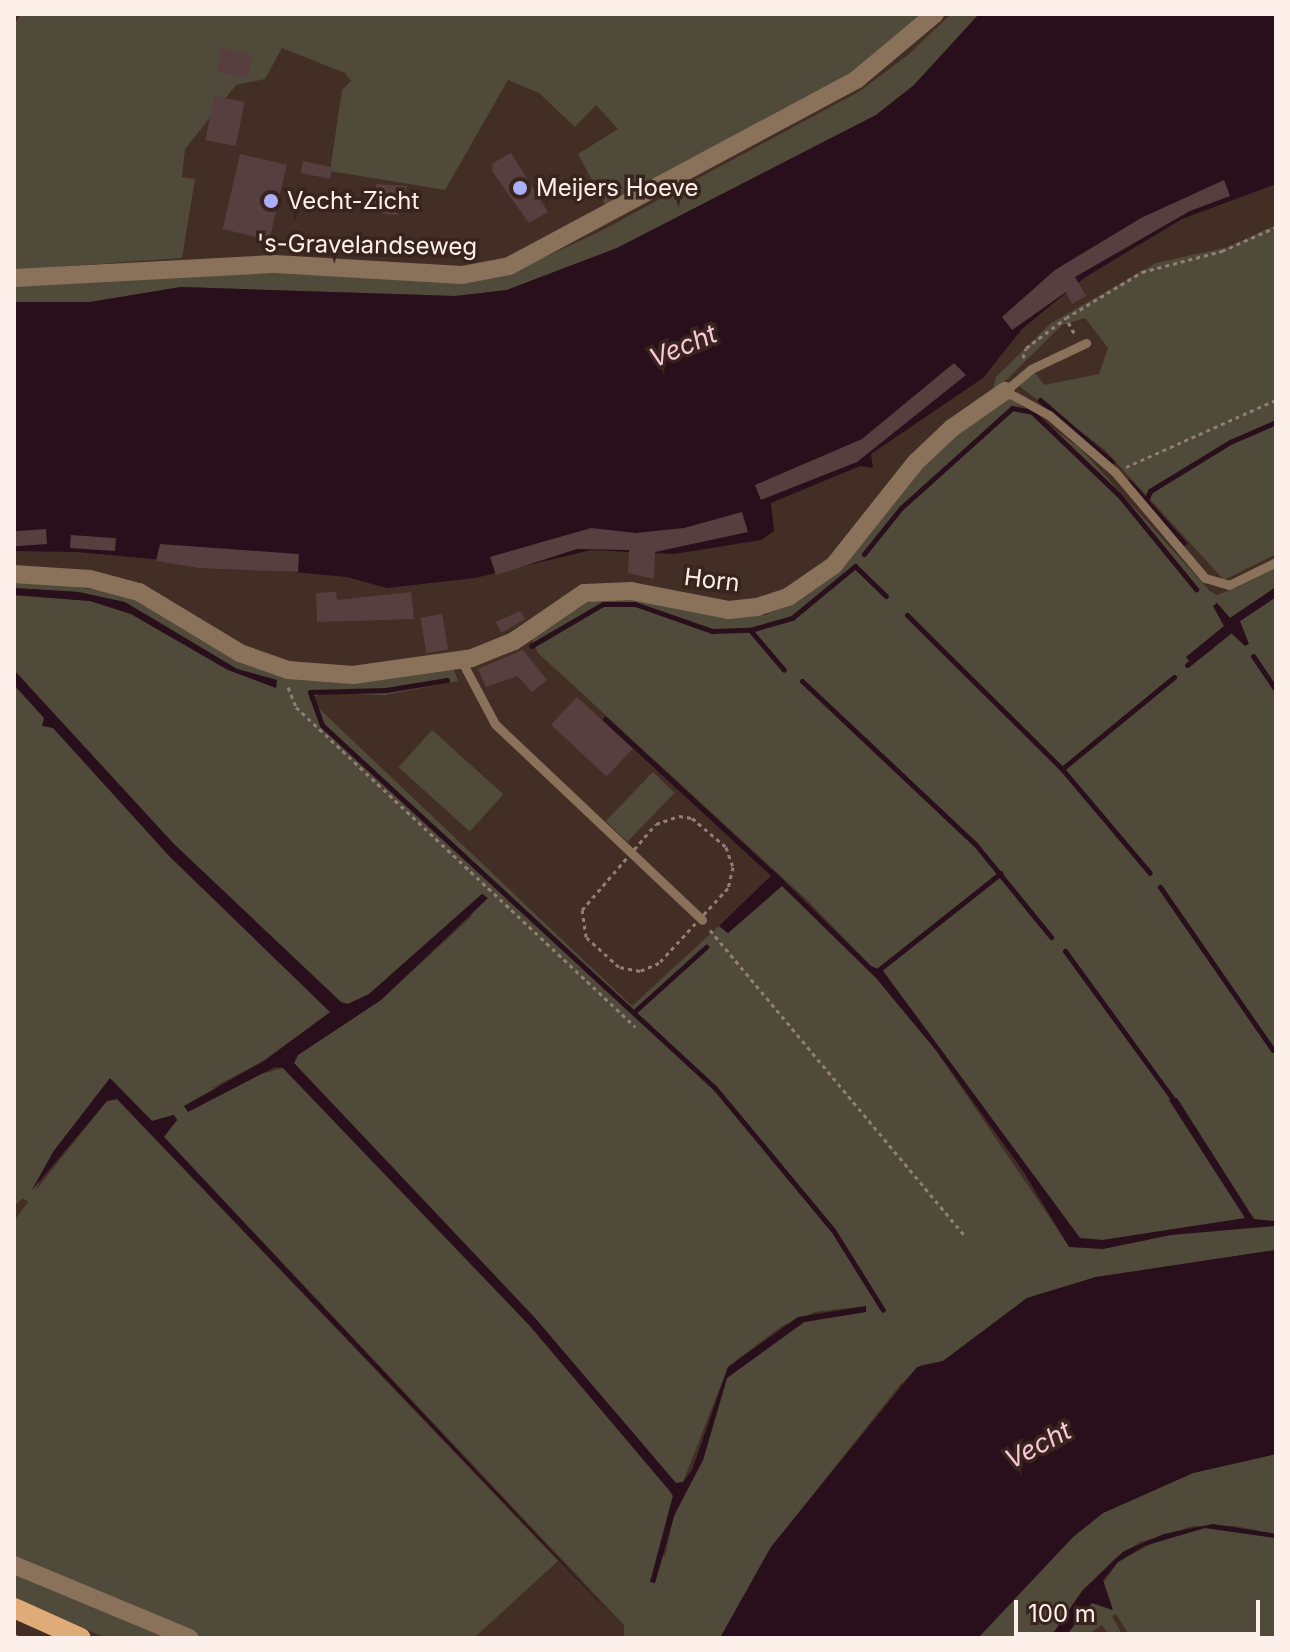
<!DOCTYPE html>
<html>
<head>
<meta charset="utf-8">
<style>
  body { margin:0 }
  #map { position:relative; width:1290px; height:1652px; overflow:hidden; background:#432e26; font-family:Inter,sans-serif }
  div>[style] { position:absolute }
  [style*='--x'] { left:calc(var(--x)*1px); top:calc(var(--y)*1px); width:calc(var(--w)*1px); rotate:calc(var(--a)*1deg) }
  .green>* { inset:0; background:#504a3a; transform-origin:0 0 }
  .water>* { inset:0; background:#280f1b }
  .stream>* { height:5px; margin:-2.5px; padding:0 2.5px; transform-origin:2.5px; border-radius:2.5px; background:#280f1b }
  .building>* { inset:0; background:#573f3f; transform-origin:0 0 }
  .path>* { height:3px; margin-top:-1.5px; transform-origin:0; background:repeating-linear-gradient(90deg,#907e77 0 4px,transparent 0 8px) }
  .service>* { height:9px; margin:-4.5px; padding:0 4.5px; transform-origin:4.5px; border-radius:4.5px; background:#8a7159 }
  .minor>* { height:18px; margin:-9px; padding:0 9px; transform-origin:9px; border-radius:9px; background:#8a7159 }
  .primary>* { height:20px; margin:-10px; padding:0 10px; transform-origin:10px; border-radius:10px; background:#dfac79 }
  .dots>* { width:22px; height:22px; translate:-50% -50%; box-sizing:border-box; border:4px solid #38241d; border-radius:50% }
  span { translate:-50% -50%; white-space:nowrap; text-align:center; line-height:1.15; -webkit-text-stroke:7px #38241d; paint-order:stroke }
  .poi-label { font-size:24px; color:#fdefe9 }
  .left { translate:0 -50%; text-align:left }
  .street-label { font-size:24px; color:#fdefe9 }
  .water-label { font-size:26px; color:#f9c8db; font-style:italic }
  .frame { position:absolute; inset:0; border:16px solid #fdefe9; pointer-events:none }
  .scale { position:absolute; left:1014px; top:1600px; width:246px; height:36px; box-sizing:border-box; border:4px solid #fdefe9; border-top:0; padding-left:10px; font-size:24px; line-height:28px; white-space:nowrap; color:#fdefe9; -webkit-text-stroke:6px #38241d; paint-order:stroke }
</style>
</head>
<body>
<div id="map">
  <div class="green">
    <i style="clip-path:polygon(21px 14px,926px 14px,861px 68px,608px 210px,578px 154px,618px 129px,596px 105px,575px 127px,539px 93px,508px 80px,445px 190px,330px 171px,342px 90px,351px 81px,345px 73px,282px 48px,265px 79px,236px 85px,185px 149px,182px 177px,195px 179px,182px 258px,14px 270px,14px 25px)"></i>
    <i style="clip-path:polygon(951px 14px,979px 14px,914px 85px,876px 115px,617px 248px,507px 290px,455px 296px,181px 287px,90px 302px,14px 302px,14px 285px,286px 270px,458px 283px,508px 274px,599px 232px,860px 91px,908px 55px)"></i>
    <i style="clip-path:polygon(1276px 225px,1276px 554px,1224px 580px,1104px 449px,1019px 386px,1034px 371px,1044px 385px,1099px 374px,1108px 348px,1085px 318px,1062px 325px,991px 395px,996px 377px,1051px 323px,1156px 263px,1228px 247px)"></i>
    <i style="clip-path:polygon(evenodd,1010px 398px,1080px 448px,1210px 591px,1217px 595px,1238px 587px,1276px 566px,1276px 587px,1230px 618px,1217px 603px,1213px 606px,1224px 626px,1190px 661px,1230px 631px,1248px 644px,1240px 621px,1276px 597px,1276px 1250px,1096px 1277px,1027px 1298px,943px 1361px,921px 1365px,900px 1385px,771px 1547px,720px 1638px,624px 1638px,624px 1625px,163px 1136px,177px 1120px,174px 1115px,152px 1121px,110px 1079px,53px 1152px,35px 1191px,107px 1101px,117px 1099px,558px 1561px,474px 1638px,204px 1638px,14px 1559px,14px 1221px,28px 1202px,23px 1198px,14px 1206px,14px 595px,90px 601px,131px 614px,228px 670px,277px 680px,237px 669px,147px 615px,79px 592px,14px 588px,14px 578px,131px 595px,281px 674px,306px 680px,454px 670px,458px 681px,385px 695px,322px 693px,309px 699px,632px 1006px,719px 926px,728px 933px,782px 885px,876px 978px,935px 1049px,1069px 1246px,1099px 1240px,1080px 1238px,883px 971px,871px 966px,807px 900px,538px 653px,532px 639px,579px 605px,601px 596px,622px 595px,727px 616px,765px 615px,795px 602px,848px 557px,883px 509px,950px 440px,1010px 398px,482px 894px,471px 917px,381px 1000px,298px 1055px,294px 1063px,535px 1318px,656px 1463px,676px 1483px,683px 1482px,728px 1367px,738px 1359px,782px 1326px,815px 1312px,866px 1306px,865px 1312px,805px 1322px,727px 1378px,703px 1460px,673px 1519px,665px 1556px,657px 1557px,673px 1495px,669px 1490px,530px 1326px,283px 1068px,210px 1089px,263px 1061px,331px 1012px,369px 994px,482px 894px)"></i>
    <i style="left:432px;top:730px;width:96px;height:50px;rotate:42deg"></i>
    <i style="left:653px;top:772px;width:30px;height:68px;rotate:44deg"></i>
    <i style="clip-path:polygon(1276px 1454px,1276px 1534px,1235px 1526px,1193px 1526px,1140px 1542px,1114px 1559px,1082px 1591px,1050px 1638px,978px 1638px,1073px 1537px,1103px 1513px,1193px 1473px)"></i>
    <i style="clip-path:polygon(1205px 1528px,1276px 1538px,1276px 1638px,1131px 1638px,1116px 1614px,1112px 1616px,1124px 1638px,1111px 1638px,1102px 1625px,1082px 1638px,1064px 1638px,1092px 1603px,1112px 1610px,1102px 1585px,1118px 1562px,1159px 1540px)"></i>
    <i style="clip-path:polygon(14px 1572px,172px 1638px,106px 1638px,14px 1598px)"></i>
  </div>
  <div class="water">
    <i style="clip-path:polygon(979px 14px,1276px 14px,1276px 184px,1182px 219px,1084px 278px,1022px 329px,983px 378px,871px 454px,873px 468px,860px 466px,771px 503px,774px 531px,761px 540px,674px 554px,591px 550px,475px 578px,387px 588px,347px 577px,77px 552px,14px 551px,14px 302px,90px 302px,181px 287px,455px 296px,507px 290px,617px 248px,876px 115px,914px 85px)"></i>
    <i style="clip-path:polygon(1276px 587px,1276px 597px,1240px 621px,1249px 644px,1245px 646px,1229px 631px,1189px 661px,1186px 657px,1224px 626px,1213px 606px,1217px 603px,1230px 618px)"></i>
    <i style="clip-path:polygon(14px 588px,79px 592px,125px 602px,237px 669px,277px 680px,276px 688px,228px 670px,131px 614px,90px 601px,14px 595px)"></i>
    <i style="clip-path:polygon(14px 670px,174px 844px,341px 1002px,348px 1004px,369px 994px,482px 894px,488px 898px,381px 1000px,298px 1055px,294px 1063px,535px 1318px,676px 1483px,683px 1482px,692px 1470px,728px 1367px,798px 1317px,866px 1306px,866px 1312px,804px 1322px,727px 1378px,703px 1460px,675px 1513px,655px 1583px,650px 1582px,673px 1496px,669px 1490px,530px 1326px,283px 1068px,275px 1067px,188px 1112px,184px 1106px,264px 1061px,330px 1012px,170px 857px,53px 728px,42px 726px,44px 718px,14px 685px)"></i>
    <i style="clip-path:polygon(775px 872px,871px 966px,883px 971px,1080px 1238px,1102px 1240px,1245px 1218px,1169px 1100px,1177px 1098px,1254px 1219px,1276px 1221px,1276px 1226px,1171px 1235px,1103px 1249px,1069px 1247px,1023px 1171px,935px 1049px,876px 978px,782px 886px,728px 933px,719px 926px)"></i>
    <i style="clip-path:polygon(110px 1078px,152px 1121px,174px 1115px,177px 1120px,164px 1137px,623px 1627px,117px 1099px,107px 1101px,32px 1190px,53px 1152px)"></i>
    <i style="clip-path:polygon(1276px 1250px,1276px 1454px,1193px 1473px,1103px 1513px,1073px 1537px,978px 1638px,720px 1638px,771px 1547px,917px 1367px,943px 1361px,1027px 1298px,1096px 1277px)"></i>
    <i style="clip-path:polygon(1213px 1524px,1276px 1534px,1276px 1538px,1205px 1528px,1144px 1546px,1118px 1562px,1103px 1580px,1113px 1610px,1092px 1603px,1064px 1638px,1050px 1638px,1082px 1591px,1124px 1551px,1164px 1534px)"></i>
  </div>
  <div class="stream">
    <i style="--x:1040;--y:400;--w:95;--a:40.7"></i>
    <i style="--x:1129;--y:482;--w:82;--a:48"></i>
    <i style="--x:1147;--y:498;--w:8;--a:-67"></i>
    <i style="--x:1150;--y:491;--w:94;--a:-31.5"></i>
    <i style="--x:1230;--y:442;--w:50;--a:-23.5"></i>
    <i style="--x:864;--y:554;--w:59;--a:-51.2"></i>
    <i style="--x:901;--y:508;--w:149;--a:-42"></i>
    <i style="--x:1012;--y:408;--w:20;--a:11"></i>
    <i style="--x:1032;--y:412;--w:120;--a:43.7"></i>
    <i style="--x:1119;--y:495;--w:122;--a:50.7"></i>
    <i style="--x:907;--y:615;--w:218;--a:44.8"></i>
    <i style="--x:1062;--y:769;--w:136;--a:49.8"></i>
    <i style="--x:750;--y:630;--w:52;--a:49.6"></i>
    <i style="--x:531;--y:646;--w:83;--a:-30.3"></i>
    <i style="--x:603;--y:604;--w:32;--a:0"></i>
    <i style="--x:635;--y:604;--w:82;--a:19.3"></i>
    <i style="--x:712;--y:631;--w:38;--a:-2"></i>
    <i style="--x:750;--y:630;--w:44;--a:-15.9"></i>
    <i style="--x:792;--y:618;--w:82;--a:-39.5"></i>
    <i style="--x:855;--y:566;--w:43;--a:44.1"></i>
    <i style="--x:1253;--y:656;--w:41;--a:55.9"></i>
    <i style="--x:1187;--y:665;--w:58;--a:-38.7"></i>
    <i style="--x:447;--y:680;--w:62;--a:170.7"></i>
    <i style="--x:386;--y:690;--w:76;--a:178.5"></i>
    <i style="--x:310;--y:692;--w:35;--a:70"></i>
    <i style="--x:322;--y:725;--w:535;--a:42.73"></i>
    <i style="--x:715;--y:1088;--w:185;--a:50.3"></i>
    <i style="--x:833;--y:1230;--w:94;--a:58"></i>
    <i style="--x:802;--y:681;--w:239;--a:43.3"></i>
    <i style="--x:976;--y:845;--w:119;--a:50.8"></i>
    <i style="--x:605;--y:719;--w:231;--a:42.7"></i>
    <i style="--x:1062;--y:769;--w:145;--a:-39.4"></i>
    <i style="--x:1160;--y:887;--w:198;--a:55.3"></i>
    <i style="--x:1065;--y:951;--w:183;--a:53.9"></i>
    <i style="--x:876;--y:972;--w:159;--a:-38.4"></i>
    <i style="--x:635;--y:1011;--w:96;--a:-42"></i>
  </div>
  <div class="building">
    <i style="left:222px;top:48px;width:31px;height:24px;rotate:13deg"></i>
    <i style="left:214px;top:96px;width:31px;height:45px;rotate:11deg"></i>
    <i style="clip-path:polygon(511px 153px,548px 212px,529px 223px,492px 171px,493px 163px)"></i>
    <i style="left:240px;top:154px;width:48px;height:77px;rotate:13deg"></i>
    <i style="left:303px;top:161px;width:30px;height:12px;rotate:12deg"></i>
    <i style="clip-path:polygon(1224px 180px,1230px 196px,1190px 211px,1075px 277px,1086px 296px,1072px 304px,1066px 292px,1012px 330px,1002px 317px,1055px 270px,1141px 218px)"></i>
    <i style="clip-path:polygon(376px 184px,407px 186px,398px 215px,382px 214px,383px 206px,375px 206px)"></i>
    <i style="clip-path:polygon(954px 363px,966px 375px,857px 462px,761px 500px,755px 485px,862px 439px)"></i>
    <i style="clip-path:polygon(742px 512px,748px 532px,655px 552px,654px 579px,628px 573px,629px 550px,577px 549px,496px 575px,490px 557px,591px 528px,636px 533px,684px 528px)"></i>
    <i style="left:46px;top:529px;width:15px;height:32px;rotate:86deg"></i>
    <i style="left:71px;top:535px;width:45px;height:13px;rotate:4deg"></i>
    <i style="clip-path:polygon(160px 544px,299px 554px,298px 572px,199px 568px,156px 561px)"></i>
    <i style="clip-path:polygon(336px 592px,337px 600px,411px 592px,414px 619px,317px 622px,316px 593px)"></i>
    <i style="clip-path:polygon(520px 611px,525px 619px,501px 633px,496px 622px)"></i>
    <i style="left:442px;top:614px;width:36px;height:22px;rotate:80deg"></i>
    <i style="clip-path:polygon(523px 650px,547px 680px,532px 692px,517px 676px,486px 687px,478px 669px)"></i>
    <i style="left:577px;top:697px;width:76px;height:38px;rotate:43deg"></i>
  </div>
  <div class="path">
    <i style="--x:1074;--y:333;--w:17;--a:-118"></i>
    <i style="--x:1066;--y:318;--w:89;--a:-31.2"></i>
    <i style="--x:1142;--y:272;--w:83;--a:-14.7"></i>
    <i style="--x:1222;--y:251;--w:59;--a:-24"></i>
    <i style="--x:1023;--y:358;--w:10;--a:-73"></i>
    <i style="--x:1026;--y:348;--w:50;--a:-36.9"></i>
    <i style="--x:1126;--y:467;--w:164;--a:-24.1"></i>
    <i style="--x:288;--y:687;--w:22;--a:68"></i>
    <i style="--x:296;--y:707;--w:466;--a:43.3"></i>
    <i style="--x:679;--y:816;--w:13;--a:9"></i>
    <i style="--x:692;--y:818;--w:45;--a:40.5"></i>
    <i style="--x:726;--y:847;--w:21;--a:71"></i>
    <i style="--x:733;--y:867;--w:22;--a:103"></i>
    <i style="--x:728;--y:888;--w:102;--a:132.6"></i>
    <i style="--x:659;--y:963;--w:21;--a:157"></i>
    <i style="--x:640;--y:971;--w:21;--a:-169"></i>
    <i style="--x:619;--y:967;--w:45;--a:-137.7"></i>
    <i style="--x:586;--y:937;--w:27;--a:-98"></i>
    <i style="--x:582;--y:910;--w:113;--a:-49.3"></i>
    <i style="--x:656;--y:824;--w:24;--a:-19"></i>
    <i style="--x:710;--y:930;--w:396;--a:50.2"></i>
    <i style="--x:14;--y:1635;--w:8;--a:23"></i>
  </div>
  <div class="service">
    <i style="--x:1005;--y:391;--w:50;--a:28.6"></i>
    <i style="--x:1049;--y:415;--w:87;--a:40.8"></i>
    <i style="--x:1115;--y:472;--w:139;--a:49.7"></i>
    <i style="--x:1205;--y:578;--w:25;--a:16"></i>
    <i style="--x:1229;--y:585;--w:52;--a:-26.1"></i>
    <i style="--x:1005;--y:391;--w:34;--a:-40"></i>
    <i style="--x:1031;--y:369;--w:61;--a:-25.3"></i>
    <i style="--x:461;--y:660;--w:72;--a:62"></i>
    <i style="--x:495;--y:724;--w:285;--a:43.4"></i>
  </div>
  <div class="minor">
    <i style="--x:14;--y:278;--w:261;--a:-3.1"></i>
    <i style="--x:275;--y:264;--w:187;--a:3.4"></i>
    <i style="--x:462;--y:275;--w:48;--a:-10.8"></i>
    <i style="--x:509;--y:266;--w:394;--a:-28.2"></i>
    <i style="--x:856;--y:80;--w:103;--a:-39.9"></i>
    <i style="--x:14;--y:574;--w:76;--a:3.8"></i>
    <i style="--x:90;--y:579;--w:51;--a:14.9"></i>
    <i style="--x:139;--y:592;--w:118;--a:31.1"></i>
    <i style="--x:240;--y:653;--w:51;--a:19.5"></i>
    <i style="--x:288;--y:670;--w:65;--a:4.4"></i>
    <i style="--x:353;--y:675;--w:120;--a:-8.1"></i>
    <i style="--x:472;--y:658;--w:45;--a:-22"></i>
    <i style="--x:514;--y:641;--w:85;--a:-34.4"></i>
    <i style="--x:584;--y:593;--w:47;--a:-2.4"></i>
    <i style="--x:631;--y:591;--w:100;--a:11"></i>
    <i style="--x:729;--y:610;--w:28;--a:-6"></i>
    <i style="--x:757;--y:607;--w:33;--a:-18"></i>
    <i style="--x:788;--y:597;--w:56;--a:-34.8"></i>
    <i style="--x:834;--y:565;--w:132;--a:-51.5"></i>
    <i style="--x:916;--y:462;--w:50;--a:-43.4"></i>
    <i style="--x:952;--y:428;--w:65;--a:-34.9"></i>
    <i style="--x:14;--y:1565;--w:190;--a:22.6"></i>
  </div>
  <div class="primary">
    <i style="--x:14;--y:1608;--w:73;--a:24.1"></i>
  </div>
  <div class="dots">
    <i style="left:520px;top:188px;background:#abaffb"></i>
    <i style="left:271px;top:201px;background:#abaffb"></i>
  </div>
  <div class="poi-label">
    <span class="left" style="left:536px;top:188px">Meijers Hoeve</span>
    <span class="left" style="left:287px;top:201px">Vecht-Zicht</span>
  </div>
  <div class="street-label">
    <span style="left:367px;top:245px;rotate:1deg">'s-Gravelandseweg</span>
    <span style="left:712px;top:580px;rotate:7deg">Horn</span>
  </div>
  <div class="water-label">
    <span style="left:683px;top:346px;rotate:-23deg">Vecht</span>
    <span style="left:1038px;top:1445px;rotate:-28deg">Vecht</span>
  </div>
  <div class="frame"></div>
  <div class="scale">100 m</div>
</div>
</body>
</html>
